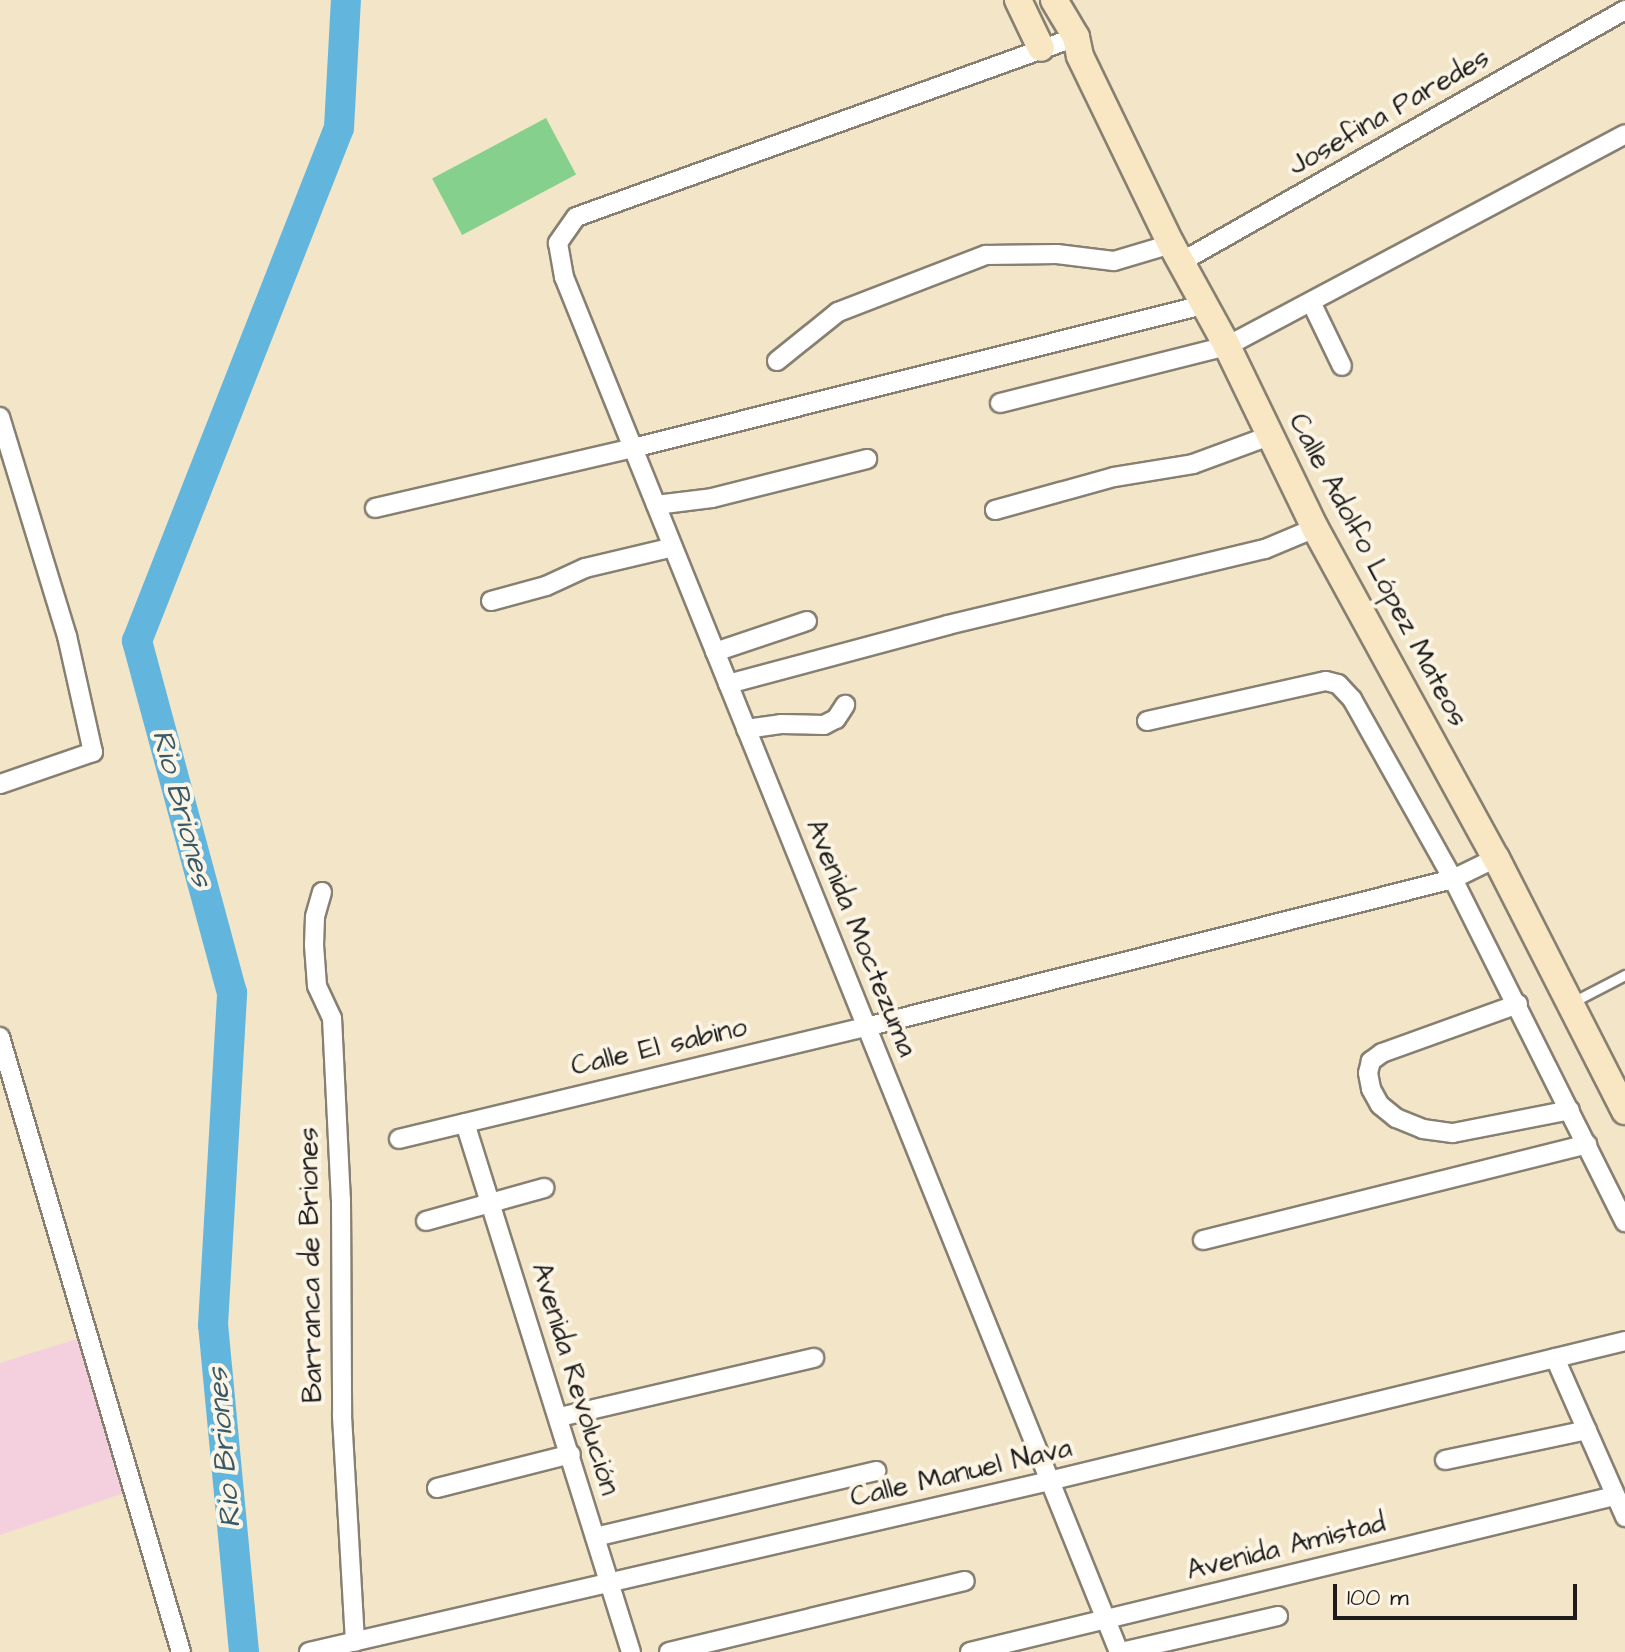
<!DOCTYPE html>
<html>
<head>
<meta charset="utf-8">
<style>
  body { margin:0 }
  #map { position:relative; width:1625px; height:1652px; overflow:hidden; background:#f2e5c8; font-family:"Architects Daughter",sans-serif }
  div>[style] { position:absolute }
  [style*='--x'] { left:calc(var(--x)*1px); top:calc(var(--y)*1px); width:calc(var(--w)*1px); rotate:calc(var(--a)*1deg) }
  .built>* { inset:0; background:#f4cfdd }
  .green>* { inset:0; background:#85d08d; transform-origin:0 0 }
  .river>* { height:30px; margin:-15px; padding:0 15px; transform-origin:15px; border-radius:15px; background:#62b5dd }
  .roads { filter:drop-shadow(2px 0 #878072) drop-shadow(-2px 0 #878072) drop-shadow(0 2px #878072) drop-shadow(0 -2px #878072) }
  .lane>* { height:9px; margin:-4.5px; padding:0 4.5px; transform-origin:4.5px; border-radius:4.5px; background:#fff }
  .street>* { height:18px; margin:-9px; padding:0 9px; transform-origin:9px; border-radius:9px; background:#fff }
  .secondary>* { height:26px; margin:-13px; padding:0 13px; transform-origin:13px; border-radius:13px; background:#f9e7c3 }
  span { translate:-50% -50%; white-space:nowrap; text-align:center; line-height:1.15; -webkit-text-stroke:8px #fcf5e5; paint-order:stroke }
  .street-label { font-size:28px; color:#1c1c1c }
  .water-label { font-size:30px; color:#385969; font-style:italic }
  .scale { position:absolute; left:1333px; top:1584px; width:244px; height:36px; box-sizing:border-box; border:4px solid #1c1c1c; border-top:0; padding-left:10px; font-size:24px; line-height:28px; white-space:nowrap; color:#1c1c1c; -webkit-text-stroke:6px #fcf5e5; paint-order:stroke }
</style>
</head>
<body>
<div id="map">
  <div class="built">
    <i style="clip-path:polygon(83px 1337px,127px 1492px,0 1535px,0 1363px)"></i>
  </div>
  <div class="green">
    <i style="left:546px;top:118px;width:64px;height:129px;rotate:62deg"></i>
  </div>
  <div class="river">
    <i style="--x:244;--y:1652;--w:328;--a:-95.4"></i>
    <i style="--x:213;--y:1325;--w:333;--a:-86.7"></i>
    <i style="--x:232;--y:993;--w:365;--a:-105.1"></i>
    <i style="--x:137;--y:641;--w:551;--a:-68.51"></i>
    <i style="--x:339;--y:128;--w:128;--a:-86.9"></i>
  </div>
  <div class="roads">
    <div class="lane">
      <i style="--x:1571;--y:1003;--w:61;--a:-27.4"></i>
    </div>
    <div class="street">
      <i style="--x:1076;--y:37;--w:531;--a:160.2"></i>
      <i style="--x:576;--y:217;--w:32;--a:125"></i>
      <i style="--x:558;--y:243;--w:35;--a:80"></i>
      <i style="--x:564;--y:277;--w:1483;--a:68.02"></i>
      <i style="--x:1181;--y:262;--w:511;--a:-29.58"></i>
      <i style="--x:1311;--y:302;--w:71;--a:64.2"></i>
      <i style="--x:777;--y:361;--w:78;--a:-38.8"></i>
      <i style="--x:838;--y:312;--w:159;--a:-21.1"></i>
      <i style="--x:986;--y:255;--w:71;--a:-0.8"></i>
      <i style="--x:1057;--y:254;--w:57;--a:7"></i>
      <i style="--x:1114;--y:261;--w:59;--a:-16.6"></i>
      <i style="--x:1000;--y:403;--w:234;--a:-14.1"></i>
      <i style="--x:1227;--y:346;--w:451;--a:-28"></i>
      <i style="--x:0;--y:417;--w:229;--a:73"></i>
      <i style="--x:67;--y:636;--w:119;--a:77.4"></i>
      <i style="--x:93;--y:752;--w:98;--a:161"></i>
      <i style="--x:656;--y:505;--w:56;--a:-7.1"></i>
      <i style="--x:712;--y:498;--w:160;--a:-14.1"></i>
      <i style="--x:375;--y:508;--w:265;--a:-13.1"></i>
      <i style="--x:633;--y:448;--w:588;--a:-14.08"></i>
      <i style="--x:995;--y:510;--w:123;--a:-15.5"></i>
      <i style="--x:1114;--y:477;--w:80;--a:-9.3"></i>
      <i style="--x:1193;--y:464;--w:81;--a:-20.2"></i>
      <i style="--x:491;--y:601;--w:57;--a:-15.3"></i>
      <i style="--x:546;--y:586;--w:43;--a:-24.8"></i>
      <i style="--x:585;--y:568;--w:90;--a:-13.4"></i>
      <i style="--x:715;--y:652;--w:97;--a:-18.6"></i>
      <i style="--x:728;--y:684;--w:228;--a:-15"></i>
      <i style="--x:948;--y:625;--w:326;--a:-13.5"></i>
      <i style="--x:1265;--y:549;--w:54;--a:-22.8"></i>
      <i style="--x:1147;--y:721;--w:183;--a:-12.6"></i>
      <i style="--x:1326;--y:681;--w:12;--a:14"></i>
      <i style="--x:1338;--y:684;--w:21;--a:47"></i>
      <i style="--x:1352;--y:699;--w:206;--a:60.7"></i>
      <i style="--x:1453;--y:879;--w:384;--a:63.4"></i>
      <i style="--x:746;--y:729;--w:35;--a:-8"></i>
      <i style="--x:781;--y:724;--w:43;--a:1.3"></i>
      <i style="--x:824;--y:725;--w:13;--a:-27"></i>
      <i style="--x:836;--y:719;--w:17;--a:-57"></i>
      <i style="--x:322;--y:892;--w:26;--a:106"></i>
      <i style="--x:315;--y:917;--w:28;--a:92"></i>
      <i style="--x:314;--y:945;--w:41;--a:85.8"></i>
      <i style="--x:317;--y:986;--w:35;--a:65"></i>
      <i style="--x:332;--y:1018;--w:181;--a:87.2"></i>
      <i style="--x:341;--y:1199;--w:217;--a:89.7"></i>
      <i style="--x:342;--y:1416;--w:226;--a:86.7"></i>
      <i style="--x:1518;--y:1004;--w:145;--a:160.2"></i>
      <i style="--x:1382;--y:1053;--w:14;--a:144"></i>
      <i style="--x:1371;--y:1061;--w:12;--a:104"></i>
      <i style="--x:1368;--y:1073;--w:16;--a:79"></i>
      <i style="--x:1371;--y:1089;--w:18;--a:61"></i>
      <i style="--x:1380;--y:1105;--w:21;--a:39"></i>
      <i style="--x:1396;--y:1118;--w:29;--a:22"></i>
      <i style="--x:1423;--y:1129;--w:30;--a:8"></i>
      <i style="--x:1453;--y:1133;--w:119;--a:-11.1"></i>
      <i style="--x:0;--y:1037;--w:641;--a:73.6"></i>
      <i style="--x:465;--y:1123;--w:554;--a:72.58"></i>
      <i style="--x:399;--y:1139;--w:480;--a:-13.5"></i>
      <i style="--x:866;--y:1027;--w:605;--a:-14.15"></i>
      <i style="--x:1453;--y:879;--w:48;--a:-26"></i>
      <i style="--x:426;--y:1221;--w:123;--a:-15.6"></i>
      <i style="--x:1203;--y:1240;--w:396;--a:-14"></i>
      <i style="--x:1555;--y:1358;--w:174;--a:66.2"></i>
      <i style="--x:560;--y:1417;--w:261;--a:-13.1"></i>
      <i style="--x:1445;--y:1460;--w:145;--a:-11.9"></i>
      <i style="--x:437;--y:1488;--w:138;--a:-14.2"></i>
      <i style="--x:595;--y:1537;--w:289;--a:-13.2"></i>
      <i style="--x:309;--y:1652;--w:760;--a:-13.01"></i>
      <i style="--x:1049;--y:1481;--w:593;--a:-13.66"></i>
      <i style="--x:669;--y:1652;--w:304;--a:-13.5"></i>
      <i style="--x:970;--y:1652;--w:664;--a:-13.6"></i>
      <i style="--x:1121;--y:1652;--w:161;--a:-12.9"></i>
    </div>
    <div class="secondary">
      <i style="--x:1018;--y:0;--w:53;--a:64.4"></i>
      <i style="--x:1054;--y:0;--w:43;--a:59.3"></i>
      <i style="--x:1076;--y:37;--w:19;--a:78"></i>
      <i style="--x:1080;--y:56;--w:209;--a:64.2"></i>
      <i style="--x:1171;--y:244;--w:116;--a:61.2"></i>
      <i style="--x:1227;--y:346;--w:202;--a:64.2"></i>
      <i style="--x:1315;--y:528;--w:376;--a:61.3"></i>
      <i style="--x:1496;--y:858;--w:284;--a:63"></i>
    </div>
  </div>
  <div class="street-label">
    <span style="left:1389px;top:112px;rotate:-30deg">Josefina Paredes</span>
    <span style="left:1378px;top:570px;rotate:62deg">Calle Adolfo López Mateos</span>
    <span style="left:861px;top:938px;rotate:68deg">Avenida Moctezuma</span>
    <span style="left:659px;top:1047px;rotate:-13deg">Calle El sabino</span>
    <span style="left:311px;top:1265px;rotate:-91deg">Barranca de Briones</span>
    <span style="left:575px;top:1379px;rotate:73deg">Avenida Revolución</span>
    <span style="left:961px;top:1473px;rotate:-13deg">Calle Manuel Nava</span>
    <span style="left:1286px;top:1547px;rotate:-14deg">Avenida Amistad</span>
  </div>
  <div class="water-label">
    <span style="left:182px;top:808px;rotate:75deg">Rio Briones</span>
    <span style="left:224px;top:1448px;rotate:-95deg">Rio Briones</span>
  </div>
  <div class="scale">100 m</div>
</div>
</body>
</html>
